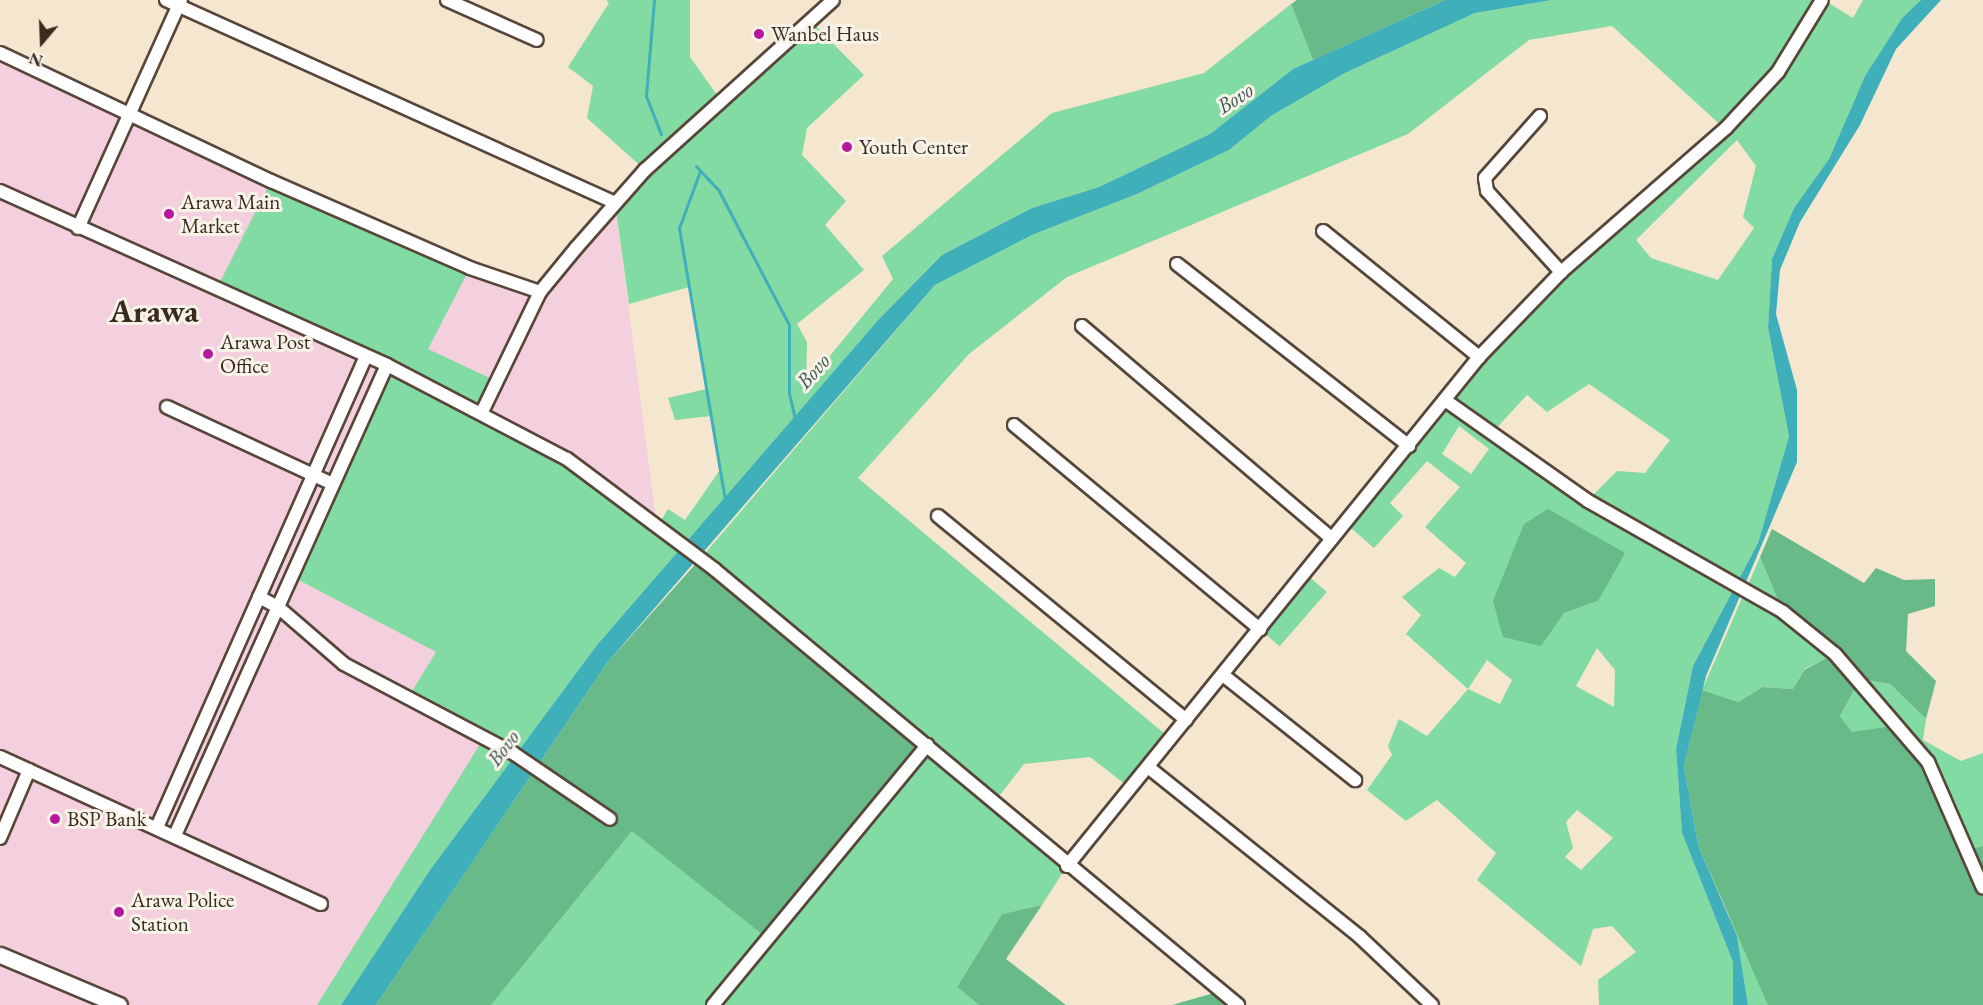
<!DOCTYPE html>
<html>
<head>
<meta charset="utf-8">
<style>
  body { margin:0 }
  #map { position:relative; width:1983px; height:1005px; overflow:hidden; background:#f5e6cf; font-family:"EB Garamond",serif }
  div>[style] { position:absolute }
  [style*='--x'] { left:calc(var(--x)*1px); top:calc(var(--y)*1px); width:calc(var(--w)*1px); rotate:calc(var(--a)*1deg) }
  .built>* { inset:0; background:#f4cfdd }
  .green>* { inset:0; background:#81dba2; transform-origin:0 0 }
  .forest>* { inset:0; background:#68bb88 }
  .water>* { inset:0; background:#3fafba }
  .stream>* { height:3px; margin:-1.5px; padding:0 1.5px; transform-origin:1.5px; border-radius:1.5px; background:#3fafba }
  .roads { filter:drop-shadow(2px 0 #574639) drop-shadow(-2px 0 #574639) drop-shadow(0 2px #574639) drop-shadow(0 -2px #574639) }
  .minor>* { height:12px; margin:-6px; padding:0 6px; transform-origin:6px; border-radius:6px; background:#fff }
  .major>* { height:15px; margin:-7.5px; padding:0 7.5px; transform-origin:7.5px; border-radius:7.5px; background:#fff }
  .dots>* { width:16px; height:16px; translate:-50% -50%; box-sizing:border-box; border:3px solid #f7f3e8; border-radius:50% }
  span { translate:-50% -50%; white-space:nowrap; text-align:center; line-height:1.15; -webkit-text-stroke:6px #f7f3e8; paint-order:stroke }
  .poi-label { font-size:21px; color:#3b2a1e }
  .left { translate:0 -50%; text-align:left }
  .water-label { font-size:22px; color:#3c5955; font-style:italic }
  .town-label { font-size:33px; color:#3b2a1e; font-weight:700 }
  .north { position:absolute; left:12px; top:12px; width:60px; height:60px; -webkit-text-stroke:4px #f7f3e8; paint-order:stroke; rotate:199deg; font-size:16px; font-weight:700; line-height:24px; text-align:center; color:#3b2a1e }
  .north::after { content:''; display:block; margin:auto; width:21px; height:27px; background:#3b2a1e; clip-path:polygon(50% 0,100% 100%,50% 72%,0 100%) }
</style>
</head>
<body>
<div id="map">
  <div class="built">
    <i style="clip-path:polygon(0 53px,271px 181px,387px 365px,292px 576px,436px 652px,485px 738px,317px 1005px,0 1005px)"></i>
    <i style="clip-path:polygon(615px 203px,657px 527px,482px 412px,427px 348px,470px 268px,540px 292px)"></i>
  </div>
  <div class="green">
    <i style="clip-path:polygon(606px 0,690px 0,690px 57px,722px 102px,811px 21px,864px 75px,807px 128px,802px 155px,846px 201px,825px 225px,864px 270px,797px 324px,807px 342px,806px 385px,893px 279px,882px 256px,1052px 113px,1204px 73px,1291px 4px,1313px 60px,1293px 69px,1210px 134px,1099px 187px,1032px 208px,942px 255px,879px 319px,597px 645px,430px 870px,341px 1005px,317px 1005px,484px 738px,408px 698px,436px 652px,291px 576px,387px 365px,217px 288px,271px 181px,470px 268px,428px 349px,496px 381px,482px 411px,567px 459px,657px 527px,668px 509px,685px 520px,720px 470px,711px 416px,675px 420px,668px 398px,706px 389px,689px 287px,629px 304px,615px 203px,645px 170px,587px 118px,593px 86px,568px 67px,609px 3px)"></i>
    <i style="clip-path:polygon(evenodd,1552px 0,1824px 0,1853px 18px,1863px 0,1921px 0,1902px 18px,1865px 76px,1829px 159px,1794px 208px,1772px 259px,1768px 328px,1789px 436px,1758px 543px,1693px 666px,1676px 749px,1682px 833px,1733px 962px,1733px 1005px,1599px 1005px,1598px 980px,1636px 952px,1612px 926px,1593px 929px,1581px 966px,1477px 880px,1496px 853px,1437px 800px,1406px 821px,1367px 790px,1392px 755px,1388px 746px,1399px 719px,1427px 736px,1468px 689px,1406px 634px,1421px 615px,1402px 597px,1439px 568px,1455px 577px,1466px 563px,1425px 527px,1460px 487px,1427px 461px,1390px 503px,1403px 516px,1374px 548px,1345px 523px,1479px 357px,1562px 272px,1725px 129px,1612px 26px,1529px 40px,1408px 134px,1067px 277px,969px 354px,858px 478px,1171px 739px,1130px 788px,1090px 757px,1024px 764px,993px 804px,1067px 866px,1042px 905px,1002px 914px,957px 987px,979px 1005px,491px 1005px,632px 831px,701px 558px,935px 285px,1032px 235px,1137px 194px,1229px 150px,1271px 116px,1345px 73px,1475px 13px,1552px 0,1737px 140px,1756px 166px,1743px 217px,1754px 228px,1718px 280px,1651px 258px,1636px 240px,1737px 140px,1552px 0,1589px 384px,1670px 440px,1645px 473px,1617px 471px,1588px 500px,1492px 433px,1527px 395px,1547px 412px,1589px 384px,1552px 0,1459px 426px,1489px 449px,1471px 474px,1442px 454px,1459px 426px,1552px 0,1493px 601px,1598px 601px,1564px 613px,1493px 601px,1552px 0,1597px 648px,1615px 670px,1614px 707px,1576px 686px,1597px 648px,1552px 0,1487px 660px,1512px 680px,1500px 704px,1468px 689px,1487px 660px,1552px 0,1577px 810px,1613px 838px,1581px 870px,1565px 857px,1573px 848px,1566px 822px,1577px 810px)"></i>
    <i style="clip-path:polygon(1760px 557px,1783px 612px,1835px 654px,1804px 669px,1793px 689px,1763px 687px,1738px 702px,1702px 690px)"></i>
    <i style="left:1305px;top:573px;width:29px;height:72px;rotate:41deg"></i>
    <i style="clip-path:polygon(1860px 679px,1890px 684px,1926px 719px,1923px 740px,1961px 761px,1983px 753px,1983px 846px,1968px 850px,1852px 732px,1840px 716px)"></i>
    <i style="clip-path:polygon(1723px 905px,1766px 992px,1768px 1005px,1748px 1005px,1737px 936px)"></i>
  </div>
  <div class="forest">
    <i style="clip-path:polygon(1297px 0,1445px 0,1313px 60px,1291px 4px)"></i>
    <i style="clip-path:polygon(1548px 509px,1625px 553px,1598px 601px,1564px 613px,1541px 646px,1503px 637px,1493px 601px,1524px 524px)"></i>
    <i style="clip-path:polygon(1772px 529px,1864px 583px,1876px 568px,1904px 580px,1935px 579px,1935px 606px,1908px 614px,1906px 651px,1936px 681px,1926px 719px,1890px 684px,1860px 679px,1840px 716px,1852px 732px,1900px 725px,1928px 762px,1968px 850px,1983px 846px,1983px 1005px,1768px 1005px,1698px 845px,1684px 766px,1702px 690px,1738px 702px,1763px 687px,1793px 689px,1804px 670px,1834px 654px,1783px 612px,1760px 557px)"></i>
    <i style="clip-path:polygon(701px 558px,927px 745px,768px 939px,632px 831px,491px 1005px,376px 1005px,607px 663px)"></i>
    <i style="clip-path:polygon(1042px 905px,1006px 959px,1066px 1005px,979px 1005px,957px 987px,1002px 914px)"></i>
    <i style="clip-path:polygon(1221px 991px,1238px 1005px,1172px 1005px)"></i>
  </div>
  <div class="water">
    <i style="clip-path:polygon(1445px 0,1552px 0,1475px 13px,1345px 73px,1271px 116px,1229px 150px,1137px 194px,1032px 235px,935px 285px,607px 663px,376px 1005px,341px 1005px,430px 870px,597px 645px,879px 319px,942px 255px,1032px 208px,1099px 187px,1210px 134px,1293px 69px)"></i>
    <i style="clip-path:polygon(1921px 0,1941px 0,1896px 49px,1860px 125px,1800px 222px,1780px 270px,1776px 314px,1797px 390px,1797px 462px,1706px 676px,1684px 766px,1698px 845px,1737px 936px,1748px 1005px,1733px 1005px,1733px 962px,1682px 833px,1676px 749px,1693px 666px,1758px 543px,1789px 436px,1768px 328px,1772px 259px,1794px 208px,1829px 159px,1865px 76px,1902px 18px)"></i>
  </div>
  <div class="stream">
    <i style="--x:654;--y:0;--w:96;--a:94.8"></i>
    <i style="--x:646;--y:96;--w:41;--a:68.5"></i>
    <i style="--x:696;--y:166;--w:34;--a:47"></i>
    <i style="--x:719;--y:191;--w:151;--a:62.4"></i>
    <i style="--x:789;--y:325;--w:68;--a:90"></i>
    <i style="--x:789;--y:393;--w:31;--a:77"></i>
    <i style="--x:700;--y:171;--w:61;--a:110.2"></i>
    <i style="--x:679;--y:228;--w:282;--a:80.4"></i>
  </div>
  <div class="roads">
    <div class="minor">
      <i style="--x:166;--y:0;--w:493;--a:24.3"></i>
      <i style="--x:447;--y:0;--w:98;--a:24"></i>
      <i style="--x:0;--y:53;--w:300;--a:25.3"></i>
      <i style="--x:271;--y:181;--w:217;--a:23.6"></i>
      <i style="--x:470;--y:268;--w:74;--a:18.9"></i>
      <i style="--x:1540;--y:116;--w:83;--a:131.6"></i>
      <i style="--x:1485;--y:178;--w:13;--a:81"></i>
      <i style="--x:1487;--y:191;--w:110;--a:47.6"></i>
      <i style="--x:0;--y:191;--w:424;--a:24.2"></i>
      <i style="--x:387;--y:365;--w:203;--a:27.6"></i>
      <i style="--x:567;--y:459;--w:184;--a:36.8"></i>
      <i style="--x:714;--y:569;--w:682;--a:39.76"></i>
      <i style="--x:78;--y:228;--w:250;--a:-65.7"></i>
      <i style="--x:1323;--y:231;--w:201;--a:38.9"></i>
      <i style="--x:1177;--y:264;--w:295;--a:38.1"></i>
      <i style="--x:1082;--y:326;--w:328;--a:40.4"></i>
      <i style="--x:1445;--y:400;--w:175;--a:35.2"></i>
      <i style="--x:1588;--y:501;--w:224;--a:29.6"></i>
      <i style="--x:1783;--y:612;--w:67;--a:38.9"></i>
      <i style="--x:1835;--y:654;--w:143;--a:49.3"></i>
      <i style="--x:1928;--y:762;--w:137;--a:66.4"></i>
      <i style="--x:167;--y:407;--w:183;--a:24.9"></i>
      <i style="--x:482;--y:412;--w:133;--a:-64.2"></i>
      <i style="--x:540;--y:292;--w:58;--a:-50.6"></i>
      <i style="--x:577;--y:247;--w:103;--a:-48.6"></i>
      <i style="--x:645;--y:170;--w:253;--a:-42.1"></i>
      <i style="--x:1014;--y:425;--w:320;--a:39.7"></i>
      <i style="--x:938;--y:516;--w:321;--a:39.4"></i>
      <i style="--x:259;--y:597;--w:21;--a:28"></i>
      <i style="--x:278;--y:607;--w:87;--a:40.8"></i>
      <i style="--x:344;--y:664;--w:191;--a:27.8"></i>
      <i style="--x:513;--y:753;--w:117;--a:34.2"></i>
      <i style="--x:1223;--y:675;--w:169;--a:38.5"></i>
      <i style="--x:0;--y:757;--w:353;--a:24.6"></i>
      <i style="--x:1148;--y:767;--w:272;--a:38.7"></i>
      <i style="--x:1360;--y:937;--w:99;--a:43.4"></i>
      <i style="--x:158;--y:825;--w:513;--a:-66.08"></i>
      <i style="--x:176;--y:833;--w:513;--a:-65.73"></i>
      <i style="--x:0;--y:838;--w:74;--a:-66.9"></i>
      <i style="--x:1067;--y:866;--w:655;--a:-51.01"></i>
      <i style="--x:1479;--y:357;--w:118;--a:-46"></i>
      <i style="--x:1561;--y:272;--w:219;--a:-41.1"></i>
      <i style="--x:1726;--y:128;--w:76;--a:-47.1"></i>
      <i style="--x:1778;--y:72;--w:84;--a:-58.6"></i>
      <i style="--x:713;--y:1005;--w:337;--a:-50.5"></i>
    </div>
    <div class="major">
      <i style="--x:0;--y:955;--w:129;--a:22.8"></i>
    </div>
  </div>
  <div class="dots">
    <i style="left:759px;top:34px;background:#b5179e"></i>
    <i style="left:847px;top:147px;background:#b5179e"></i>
    <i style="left:169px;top:214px;background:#b5179e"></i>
    <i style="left:208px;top:354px;background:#b5179e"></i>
    <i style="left:55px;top:819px;background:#b5179e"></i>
    <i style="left:119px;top:912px;background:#b5179e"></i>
  </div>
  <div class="poi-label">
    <span class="left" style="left:771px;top:34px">Wanbel Haus</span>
    <span class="left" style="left:859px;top:147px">Youth Center</span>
    <span class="left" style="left:181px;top:214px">Arawa Main<br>Market</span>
    <span class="left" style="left:220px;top:354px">Arawa Post<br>Office</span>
    <span class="left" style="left:67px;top:819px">BSP Bank</span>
    <span class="left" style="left:131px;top:912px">Arawa Police<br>Station</span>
  </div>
  <div class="water-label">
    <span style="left:1235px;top:98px;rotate:-33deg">Bovo</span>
    <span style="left:813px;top:371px;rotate:-49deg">Bovo</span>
    <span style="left:503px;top:748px;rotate:-53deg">Bovo</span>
  </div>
  <div class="town-label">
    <span style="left:154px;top:311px">Arawa</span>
  </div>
  <div class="north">N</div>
</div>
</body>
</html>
